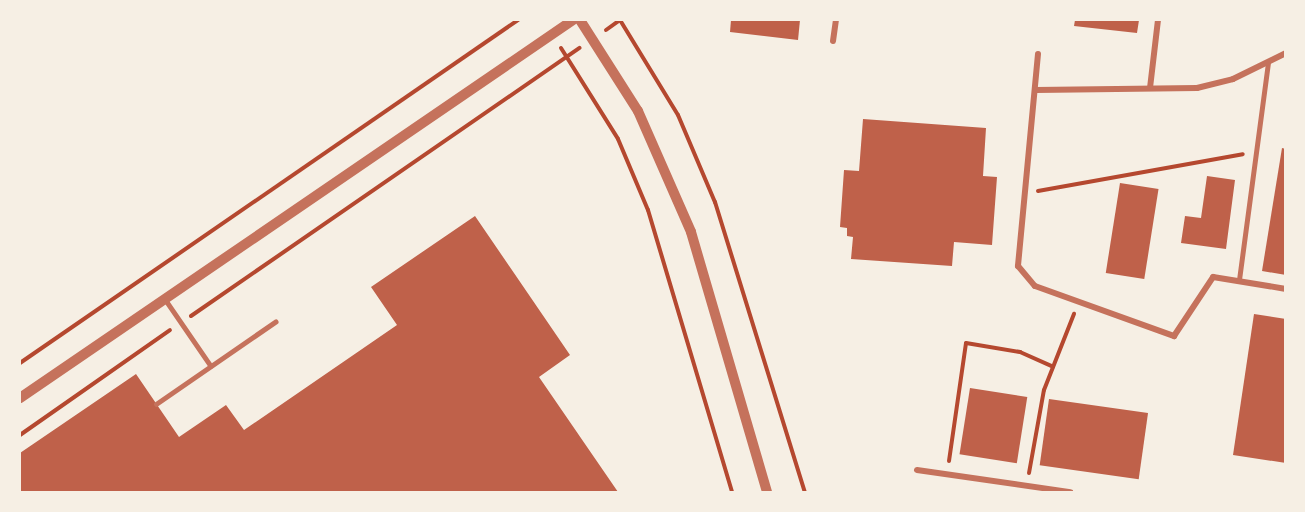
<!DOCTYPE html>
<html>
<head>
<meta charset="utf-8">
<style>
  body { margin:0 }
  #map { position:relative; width:1305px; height:512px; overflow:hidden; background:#f6efe4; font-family:Quicksand,sans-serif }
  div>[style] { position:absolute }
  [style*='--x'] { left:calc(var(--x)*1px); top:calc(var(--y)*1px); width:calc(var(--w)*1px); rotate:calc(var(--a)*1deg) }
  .building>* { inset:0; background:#bf614a; transform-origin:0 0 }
  .path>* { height:4px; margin:-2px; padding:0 2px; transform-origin:2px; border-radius:2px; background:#b5482f }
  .service>* { height:4.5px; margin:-2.25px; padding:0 2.25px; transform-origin:2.25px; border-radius:2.25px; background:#c5725c }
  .minor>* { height:6px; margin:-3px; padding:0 3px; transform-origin:3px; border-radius:3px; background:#c5725c }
  .tertiary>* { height:10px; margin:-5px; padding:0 5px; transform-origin:5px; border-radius:5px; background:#c5725c }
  span { translate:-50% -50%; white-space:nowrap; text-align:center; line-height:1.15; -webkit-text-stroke:6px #f6efe4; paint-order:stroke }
  .frame { position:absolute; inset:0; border:21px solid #f6efe4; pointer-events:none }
</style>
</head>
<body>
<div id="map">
  <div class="building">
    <i style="clip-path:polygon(731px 20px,800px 20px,798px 40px,730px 32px)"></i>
    <i style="clip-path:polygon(1075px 20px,1139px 20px,1137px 33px,1074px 26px)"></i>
    <i style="clip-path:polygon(863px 119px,986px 128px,983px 176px,997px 177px,992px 245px,954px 242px,952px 266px,851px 259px,853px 237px,847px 236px,847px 228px,840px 227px,844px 170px,859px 171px)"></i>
    <i style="clip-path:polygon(1282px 148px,1286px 149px,1286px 275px,1262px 271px)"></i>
    <i style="clip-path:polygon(1207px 176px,1235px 180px,1226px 249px,1181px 243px,1185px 216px,1201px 218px)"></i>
    <i style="left:1120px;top:183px;width:39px;height:91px;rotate:9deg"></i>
    <i style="clip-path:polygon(475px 216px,570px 355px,539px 377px,618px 492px,20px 492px,20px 453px,136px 374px,179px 437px,226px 405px,244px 430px,397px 325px,371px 287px)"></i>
    <i style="clip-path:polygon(1254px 314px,1286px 319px,1286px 463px,1233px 455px)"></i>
    <i style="left:970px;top:388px;width:58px;height:67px;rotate:9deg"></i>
    <i style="left:1049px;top:399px;width:100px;height:67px;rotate:8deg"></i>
  </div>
  <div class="path">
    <i style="--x:620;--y:20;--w:111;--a:58.6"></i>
    <i style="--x:678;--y:115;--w:95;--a:67"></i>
    <i style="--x:715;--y:202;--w:304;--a:72.8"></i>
    <i style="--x:606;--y:30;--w:17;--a:-36"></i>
    <i style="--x:561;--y:48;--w:107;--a:57.9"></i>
    <i style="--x:618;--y:139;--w:77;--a:67.1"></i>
    <i style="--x:648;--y:210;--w:294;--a:73.4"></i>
    <i style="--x:1038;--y:191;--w:208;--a:-10.2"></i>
    <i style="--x:191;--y:316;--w:472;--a:-34.6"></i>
    <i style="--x:20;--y:363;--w:605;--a:-34.56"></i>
    <i style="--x:20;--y:435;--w:183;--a:-35"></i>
    <i style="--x:949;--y:461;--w:119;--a:-81.8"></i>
    <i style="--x:966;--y:343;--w:55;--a:9.5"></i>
    <i style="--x:1020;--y:352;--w:36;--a:24"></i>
    <i style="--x:1029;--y:473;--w:84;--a:-79.8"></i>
    <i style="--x:1044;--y:390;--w:82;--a:-68.5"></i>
  </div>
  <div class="service">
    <i style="--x:1239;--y:280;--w:219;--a:-82.4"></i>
    <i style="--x:165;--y:299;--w:81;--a:55.5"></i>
    <i style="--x:156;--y:404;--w:145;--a:-34.6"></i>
  </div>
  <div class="minor">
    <i style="--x:833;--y:41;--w:21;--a:-82"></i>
    <i style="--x:1038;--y:54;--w:213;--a:95.4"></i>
    <i style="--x:1018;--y:266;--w:26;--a:50"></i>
    <i style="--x:1035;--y:286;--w:148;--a:19.8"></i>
    <i style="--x:1174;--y:336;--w:71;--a:-56.5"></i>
    <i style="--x:1213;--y:277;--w:74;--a:9.3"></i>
    <i style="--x:1150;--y:88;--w:68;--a:-83.3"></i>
    <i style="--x:1036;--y:90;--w:161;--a:-0.7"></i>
    <i style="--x:1197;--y:88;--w:37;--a:-14"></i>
    <i style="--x:1233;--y:79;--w:59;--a:-26.1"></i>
    <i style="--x:917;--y:470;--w:155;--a:8.2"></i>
  </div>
  <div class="tertiary">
    <i style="--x:580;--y:20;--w:108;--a:57.5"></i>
    <i style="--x:638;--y:111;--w:132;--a:66.3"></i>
    <i style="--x:691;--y:232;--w:271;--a:73.7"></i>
    <i style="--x:20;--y:398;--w:670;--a:-34.35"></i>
  </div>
  <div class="frame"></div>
</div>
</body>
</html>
